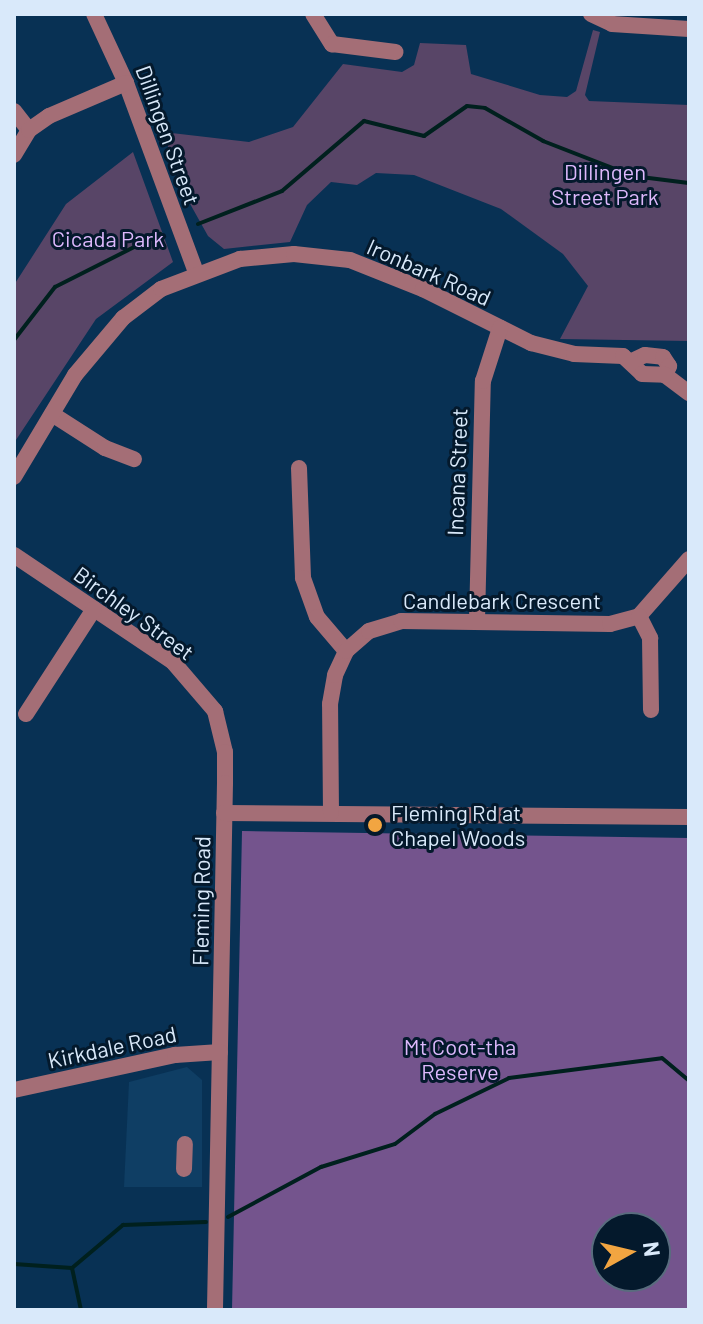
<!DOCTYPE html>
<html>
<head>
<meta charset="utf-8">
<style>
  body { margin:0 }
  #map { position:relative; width:703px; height:1324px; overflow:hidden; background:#083154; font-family:Barlow,sans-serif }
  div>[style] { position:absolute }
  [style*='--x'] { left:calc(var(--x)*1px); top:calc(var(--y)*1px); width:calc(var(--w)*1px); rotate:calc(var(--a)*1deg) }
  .built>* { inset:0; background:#0f3e64 }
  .green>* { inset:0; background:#584567 }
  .forest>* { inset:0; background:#74548d }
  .stream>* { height:4px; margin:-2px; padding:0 2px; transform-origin:2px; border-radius:2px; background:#00201e }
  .minor>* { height:16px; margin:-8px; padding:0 8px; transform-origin:8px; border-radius:8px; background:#a46e76 }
  .dots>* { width:22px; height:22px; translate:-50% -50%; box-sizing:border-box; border:4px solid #04192c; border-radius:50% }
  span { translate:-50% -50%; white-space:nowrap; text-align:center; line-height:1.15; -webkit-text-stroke:6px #04192c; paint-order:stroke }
  .street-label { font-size:22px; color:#d9e9fa }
  .park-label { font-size:22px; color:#ddb8fc }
  .poi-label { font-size:22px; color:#d9e9fa }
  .left { translate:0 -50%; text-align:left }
  .frame { position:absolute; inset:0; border:16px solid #d9e9fa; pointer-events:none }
  .north { position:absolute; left:591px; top:1212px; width:80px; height:80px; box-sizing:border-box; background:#04192c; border:2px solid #596c7e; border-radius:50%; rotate:82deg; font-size:22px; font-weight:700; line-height:32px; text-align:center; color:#d9e9fa }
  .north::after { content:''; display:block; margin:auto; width:28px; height:36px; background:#f2a541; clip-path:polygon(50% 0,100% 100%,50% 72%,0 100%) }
</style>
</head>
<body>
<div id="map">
  <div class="built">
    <i style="clip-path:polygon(187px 1067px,202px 1080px,202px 1187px,124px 1187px,129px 1082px)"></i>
  </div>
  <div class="green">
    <i style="clip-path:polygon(593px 30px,600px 32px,585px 95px,589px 101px,689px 105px,689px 341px,560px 339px,588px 286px,563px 254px,501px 209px,414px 175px,376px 173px,357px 185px,331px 182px,307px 205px,290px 242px,224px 249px,208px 236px,184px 193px,163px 132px,249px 142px,293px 127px,343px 64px,402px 72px,414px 65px,420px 43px,466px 45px,471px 74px,540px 95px,567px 97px,576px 91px)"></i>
    <i style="clip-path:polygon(133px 152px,173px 262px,96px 319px,14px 443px,14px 285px,66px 204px)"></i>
  </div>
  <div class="forest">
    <i style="clip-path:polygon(evenodd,242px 831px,689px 838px,689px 1310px,232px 1310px,242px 831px,607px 1228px,655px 1228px,655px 1276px,607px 1276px,607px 1228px)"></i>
  </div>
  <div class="stream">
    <i style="--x:198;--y:224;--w:90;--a:-21.4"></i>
    <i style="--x:282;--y:191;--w:108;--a:-40.5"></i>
    <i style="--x:364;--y:121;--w:62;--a:14"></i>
    <i style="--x:424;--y:136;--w:52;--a:-34.9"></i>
    <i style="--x:467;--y:106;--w:18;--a:6"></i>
    <i style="--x:485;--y:108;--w:67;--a:29.6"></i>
    <i style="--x:543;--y:141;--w:97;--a:21.3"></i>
    <i style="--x:633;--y:176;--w:56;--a:7.1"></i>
    <i style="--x:14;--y:340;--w:67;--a:-52.3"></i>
    <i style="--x:55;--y:287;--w:118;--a:-26.8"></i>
    <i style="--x:228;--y:1217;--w:106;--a:-28.3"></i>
    <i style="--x:321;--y:1167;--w:77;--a:-17.3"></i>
    <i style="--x:395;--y:1144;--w:50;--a:-36.9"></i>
    <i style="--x:435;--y:1114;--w:82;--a:-25.9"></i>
    <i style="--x:509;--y:1078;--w:154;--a:-7.4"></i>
    <i style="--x:662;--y:1058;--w:35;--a:40"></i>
    <i style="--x:14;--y:1264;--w:58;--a:3.9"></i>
    <i style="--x:72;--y:1268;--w:67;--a:-40.1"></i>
    <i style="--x:123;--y:1225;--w:83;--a:-2.1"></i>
    <i style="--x:72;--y:1268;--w:43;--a:77.9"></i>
  </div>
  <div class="minor">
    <i style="--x:94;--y:14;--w:76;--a:65.1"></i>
    <i style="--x:126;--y:83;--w:202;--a:69.7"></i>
    <i style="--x:313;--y:14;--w:36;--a:58"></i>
    <i style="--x:332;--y:44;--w:64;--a:7.2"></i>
    <i style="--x:591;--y:14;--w:23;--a:25"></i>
    <i style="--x:612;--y:24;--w:77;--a:3.7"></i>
    <i style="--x:14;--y:111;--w:24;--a:52"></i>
    <i style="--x:14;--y:155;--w:29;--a:-59"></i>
    <i style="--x:29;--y:130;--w:24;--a:-35"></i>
    <i style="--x:49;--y:116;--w:84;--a:-23.2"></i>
    <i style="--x:632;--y:361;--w:14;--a:-25"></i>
    <i style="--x:645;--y:355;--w:18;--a:6"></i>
    <i style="--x:663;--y:357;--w:11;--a:56"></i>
    <i style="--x:669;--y:366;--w:10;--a:114"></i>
    <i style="--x:665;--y:375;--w:30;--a:37"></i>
    <i style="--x:52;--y:414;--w:63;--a:32.7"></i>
    <i style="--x:105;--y:448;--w:31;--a:21"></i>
    <i style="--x:299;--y:468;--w:110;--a:87.9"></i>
    <i style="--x:303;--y:578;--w:41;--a:70.3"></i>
    <i style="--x:317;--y:617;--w:45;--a:49.5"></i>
    <i style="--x:14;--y:477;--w:119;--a:-59.1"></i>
    <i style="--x:75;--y:375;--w:75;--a:-49.9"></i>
    <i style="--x:123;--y:318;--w:48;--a:-37.3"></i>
    <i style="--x:161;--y:289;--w:85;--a:-20.8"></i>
    <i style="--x:240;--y:259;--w:54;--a:-5.3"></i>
    <i style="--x:294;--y:254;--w:56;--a:6.1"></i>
    <i style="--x:350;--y:260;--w:79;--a:21.7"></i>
    <i style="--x:423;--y:289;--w:121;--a:26.6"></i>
    <i style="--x:531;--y:343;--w:44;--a:14.3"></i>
    <i style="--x:574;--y:354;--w:49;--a:2.3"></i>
    <i style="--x:623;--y:356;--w:26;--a:43"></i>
    <i style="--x:642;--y:374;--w:23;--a:2"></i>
    <i style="--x:14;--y:555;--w:192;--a:33.9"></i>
    <i style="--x:173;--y:662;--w:65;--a:49.4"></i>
    <i style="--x:215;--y:711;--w:42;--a:76.3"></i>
    <i style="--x:225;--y:752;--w:31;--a:90"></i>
    <i style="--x:225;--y:783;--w:527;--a:91.09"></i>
    <i style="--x:639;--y:616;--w:76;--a:-48.7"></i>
    <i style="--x:477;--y:620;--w:239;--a:-88.6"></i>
    <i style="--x:483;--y:381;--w:56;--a:-72.2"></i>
    <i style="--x:26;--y:714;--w:125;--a:-57.1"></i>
    <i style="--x:224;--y:813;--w:465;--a:0.5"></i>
    <i style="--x:331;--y:813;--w:109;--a:-90.5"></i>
    <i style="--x:330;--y:704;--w:29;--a:-80"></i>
    <i style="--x:335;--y:675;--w:26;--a:-65"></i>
    <i style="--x:346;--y:651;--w:30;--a:-41"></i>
    <i style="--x:369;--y:631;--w:34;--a:-17"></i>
    <i style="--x:401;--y:621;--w:209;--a:0.8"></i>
    <i style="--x:610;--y:624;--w:30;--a:-15"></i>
    <i style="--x:639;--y:616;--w:25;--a:63"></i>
    <i style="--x:650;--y:638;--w:72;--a:89.2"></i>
    <i style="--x:14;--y:1090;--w:165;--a:-12.3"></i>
    <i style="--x:175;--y:1055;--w:45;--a:-3.8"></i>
    <i style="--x:184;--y:1169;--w:25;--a:-88"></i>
  </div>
  <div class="dots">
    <i style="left:375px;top:825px;background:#f2a541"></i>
  </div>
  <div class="street-label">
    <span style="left:168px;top:135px;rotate:70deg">Dillingen Street</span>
    <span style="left:429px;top:272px;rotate:24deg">Ironbark Road</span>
    <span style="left:457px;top:472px;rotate:-88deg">Incana Street</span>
    <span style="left:502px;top:601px">Candlebark Crescent</span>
    <span style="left:134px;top:613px;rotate:36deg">Birchley Street</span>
    <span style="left:201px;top:901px;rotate:-89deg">Fleming Road</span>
    <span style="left:112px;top:1047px;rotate:-12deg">Kirkdale Road</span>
  </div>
  <div class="park-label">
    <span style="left:605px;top:184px">Dillingen<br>Street Park</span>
    <span style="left:108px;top:239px">Cicada Park</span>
    <span style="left:460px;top:1059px">Mt Coot-tha<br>Reserve</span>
  </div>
  <div class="poi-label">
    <span class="left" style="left:391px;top:825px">Fleming Rd at<br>Chapel Woods</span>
  </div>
  <div class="frame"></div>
  <div class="north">N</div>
</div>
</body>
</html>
